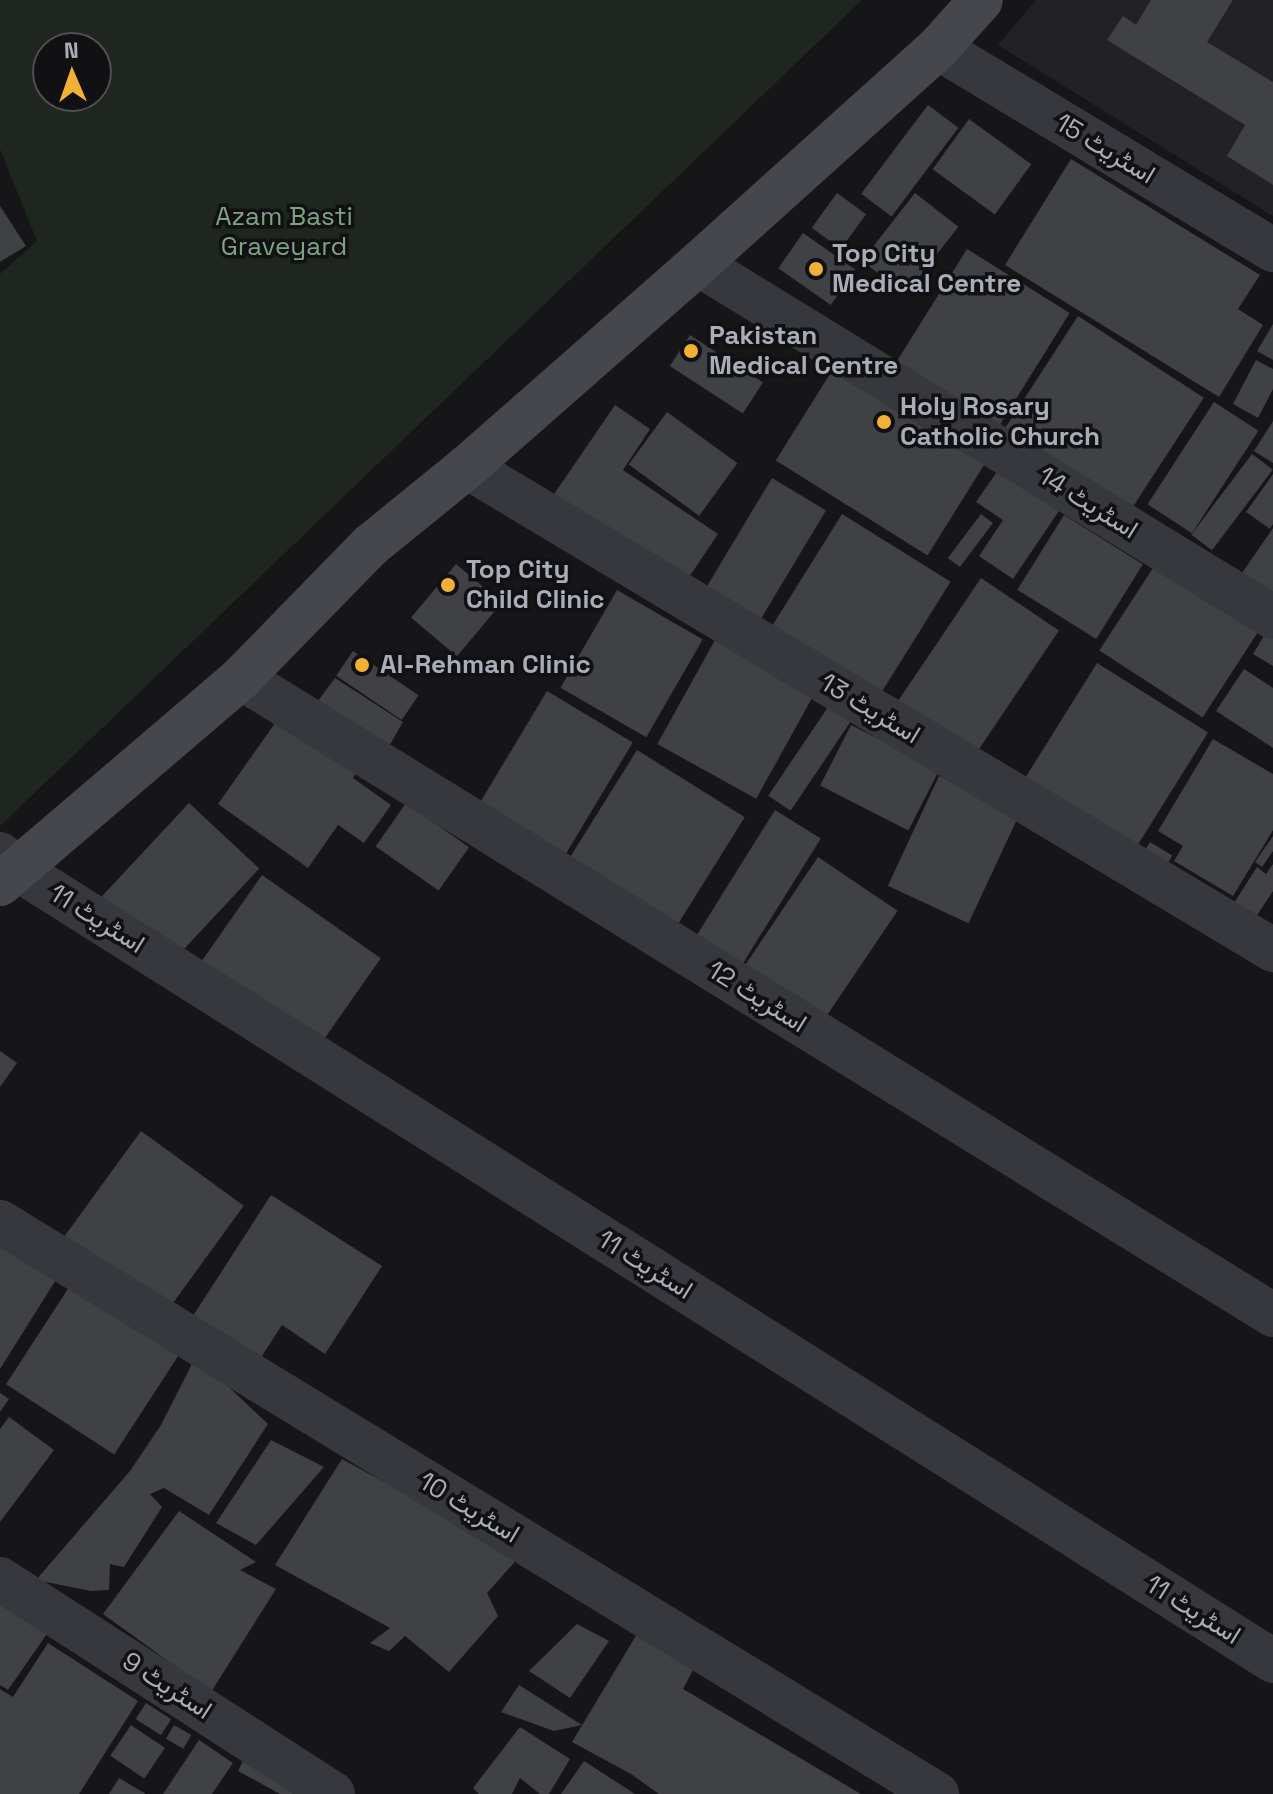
<!DOCTYPE html>
<html>
<head>
<meta charset="utf-8">
<style>
  body { margin:0 }
  #map { position:relative; width:1273px; height:1794px; overflow:hidden; background:#161618; font-family:"Space Grotesk",Vazirmatn,sans-serif }
  div>[style] { position:absolute }
  [style*='--x'] { left:calc(var(--x)*1px); top:calc(var(--y)*1px); width:calc(var(--w)*1px); rotate:calc(var(--a)*1deg) }
  .built>* { inset:0; background:#222225 }
  .green>* { inset:0; background:#1e261f }
  .building>* { inset:0; background:#404145; transform-origin:0 0 }
  .street>* { height:44px; margin:-22px; padding:0 22px; transform-origin:22px; border-radius:22px; background:#37383d }
  .secondary>* { height:44px; margin:-22px; padding:0 22px; transform-origin:22px; border-radius:22px; background:#45474d }
  .dots>* { width:22px; height:22px; translate:-50% -50%; box-sizing:border-box; border:4px solid #111113; border-radius:50% }
  span { translate:-50% -50%; white-space:nowrap; text-align:center; line-height:1.15; -webkit-text-stroke:7px #111113; paint-order:stroke }
  .street-label { font-size:26px; color:#a8adb8 }
  .park-label { font-size:26px; color:#7fa381 }
  .poi-label { font-size:26px; color:#a8adb8; font-weight:700 }
  .left { translate:0 -50%; text-align:left }
  .north { position:absolute; left:32px; top:32px; width:80px; height:80px; box-sizing:border-box; background:#111113; border:2px solid #4d4f55; border-radius:50%; rotate:358deg; font-size:22px; font-weight:700; line-height:32px; text-align:center; color:#a8adb8 }
  .north::after { content:''; display:block; margin:auto; width:28px; height:36px; background:#f2b134; clip-path:polygon(50% 0,100% 100%,50% 72%,0 100%) }
</style>
</head>
<body>
<div id="map">
  <div class="built">
    <i style="clip-path:polygon(1036px 0,1273px 0,1273px 216px,998px 45px)"></i>
  </div>
  <div class="green">
    <i style="clip-path:polygon(evenodd,0 0,862px 0,0 826px,0 274px,37px 241px,0 149px,0 0,48px 48px,96px 48px,96px 96px,48px 96px,48px 48px)"></i>
  </div>
  <div class="building">
    <i style="clip-path:polygon(1151px 0,1233px 0,1207px 42px,1273px 82px,1273px 185px,1227px 156px,1245px 125px,1107px 40px,1123px 16px,1136px 25px)"></i>
    <i style="left:928px;top:105px;width:38px;height:111px;rotate:37deg"></i>
    <i style="left:969px;top:119px;width:77px;height:62px;rotate:36deg"></i>
    <i style="clip-path:polygon(1071px 159px,1260px 275px,1238px 309px,1263px 325px,1219px 397px,1005px 265px)"></i>
    <i style="left:837px;top:193px;width:36px;height:43px;rotate:36deg"></i>
    <i style="left:915px;top:193px;width:55px;height:86px;rotate:38deg"></i>
    <i style="clip-path:polygon(0 206px,26px 246px,0 262px)"></i>
    <i style="left:803px;top:233px;width:64px;height:43px;rotate:35deg"></i>
    <i style="left:967px;top:249px;width:121px;height:146px;rotate:32deg"></i>
    <i style="left:1078px;top:316px;width:150px;height:138px;rotate:33deg"></i>
    <i style="clip-path:polygon(1273px 324px,1273px 360px,1257px 351px)"></i>
    <i style="left:690px;top:335px;width:87px;height:37px;rotate:33deg"></i>
    <i style="clip-path:polygon(1256px 360px,1273px 369px,1273px 389px,1258px 418px,1233px 404px)"></i>
    <i style="left:833px;top:369px;width:179px;height:108px;rotate:32deg"></i>
    <i style="left:1214px;top:402px;width:53px;height:122px;rotate:33deg"></i>
    <i style="clip-path:polygon(615px 405px,650px 429px,623px 470px,718px 534px,679px 592px,548px 503px)"></i>
    <i style="left:667px;top:412px;width:87px;height:65px;rotate:36deg"></i>
    <i style="clip-path:polygon(1273px 421px,1273px 463px,1254px 451px)"></i>
    <i style="left:1252px;top:454px;width:26px;height:101px;rotate:37deg"></i>
    <i style="clip-path:polygon(1005px 460px,1065px 502px,1013px 579px,979px 556px,1003px 520px,976px 502px)"></i>
    <i style="clip-path:polygon(1273px 474px,1273px 524px,1270px 529px,1246px 512px)"></i>
    <i style="left:772px;top:478px;width:63px;height:137px;rotate:31deg"></i>
    <i style="left:842px;top:514px;width:128px;height:137px;rotate:32deg"></i>
    <i style="left:981px;top:514px;width:15px;height:55px;rotate:37deg"></i>
    <i style="left:1064px;top:515px;width:93px;height:88px;rotate:32deg"></i>
    <i style="clip-path:polygon(1273px 528px,1273px 594px,1242px 573px)"></i>
    <i style="left:1162px;top:554px;width:123px;height:115px;rotate:33deg"></i>
    <i style="left:456px;top:564px;width:60px;height:70px;rotate:40deg"></i>
    <i style="left:981px;top:578px;width:94px;height:149px;rotate:34deg"></i>
    <i style="left:617px;top:590px;width:99px;height:113px;rotate:30deg"></i>
    <i style="clip-path:polygon(1273px 621px,1273px 666px,1253px 654px)"></i>
    <i style="left:715px;top:640px;width:113px;height:119px;rotate:29deg"></i>
    <i style="left:353px;top:651px;width:79px;height:30px;rotate:34deg"></i>
    <i style="left:1097px;top:663px;width:131px;height:138px;rotate:32deg"></i>
    <i style="clip-path:polygon(1244px 669px,1273px 688px,1273px 748px,1216px 711px)"></i>
    <i style="clip-path:polygon(335px 678px,403px 722px,384px 755px,315px 705px)"></i>
    <i style="left:547px;top:691px;width:100px;height:140px;rotate:31deg"></i>
    <i style="left:828px;top:707px;width:27px;height:107px;rotate:34deg"></i>
    <i style="clip-path:polygon(280px 716px,357px 771px,353px 778px,391px 805px,364px 843px,338px 825px,308px 868px,218px 804px)"></i>
    <i style="left:851px;top:725px;width:99px;height:68px;rotate:27deg"></i>
    <i style="clip-path:polygon(1213px 739px,1273px 774px,1273px 830px,1233px 896px,1174px 861px,1183px 846px,1158px 831px)"></i>
    <i style="left:637px;top:750px;width:127px;height:143px;rotate:32deg"></i>
    <i style="left:939px;top:776px;width:89px;height:121px;rotate:25deg"></i>
    <i style="left:189px;top:803px;width:96px;height:128px;rotate:43deg"></i>
    <i style="left:406px;top:803px;width:77px;height:53px;rotate:35deg"></i>
    <i style="left:775px;top:810px;width:54px;height:161px;rotate:32deg"></i>
    <i style="clip-path:polygon(1273px 836px,1273px 851px,1262px 867px,1255px 862px)"></i>
    <i style="left:1150px;top:842px;width:26px;height:21px;rotate:31deg"></i>
    <i style="left:818px;top:857px;width:96px;height:138px;rotate:34deg"></i>
    <i style="clip-path:polygon(1273px 864px,1273px 891px,1256px 917px,1234px 903px,1257px 867px,1266px 874px)"></i>
    <i style="left:262px;top:875px;width:145px;height:116px;rotate:35deg"></i>
    <i style="clip-path:polygon(0 1051px,17px 1063px,0 1087px)"></i>
    <i style="left:141px;top:1131px;width:127px;height:137px;rotate:36deg"></i>
    <i style="clip-path:polygon(271px 1195px,382px 1266px,325px 1354px,282px 1325px,258px 1362px,191px 1319px)"></i>
    <i style="clip-path:polygon(0 1239px,59px 1275px,0 1369px)"></i>
    <i style="left:73px;top:1281px;width:129px;height:123px;rotate:33deg"></i>
    <i style="clip-path:polygon(196px 1356px,268px 1424px,209px 1515px,164px 1488px,150px 1494px,162px 1507px,124px 1567px,110px 1564px,109px 1590px,91px 1591px,36px 1580px,130px 1471px,161px 1425px)"></i>
    <i style="clip-path:polygon(0 1393px,9px 1399px,0 1412px)"></i>
    <i style="clip-path:polygon(9px 1417px,54px 1450px,0 1522px,0 1429px)"></i>
    <i style="clip-path:polygon(271px 1440px,324px 1467px,256px 1545px,216px 1523px)"></i>
    <i style="clip-path:polygon(342px 1459px,520px 1556px,487px 1593px,498px 1616px,449px 1672px,405px 1636px,389px 1651px,370px 1643px,390px 1628px,275px 1565px)"></i>
    <i style="clip-path:polygon(179px 1511px,256px 1562px,240px 1570px,276px 1589px,211px 1692px,103px 1614px)"></i>
    <i style="clip-path:polygon(0 1593px,51px 1628px,8px 1690px,0 1685px)"></i>
    <i style="clip-path:polygon(577px 1624px,609px 1641px,570px 1698px,529px 1671px)"></i>
    <i style="clip-path:polygon(640px 1629px,696px 1664px,683px 1689px,861px 1794px,659px 1794px,631px 1774px,572px 1742px)"></i>
    <i style="clip-path:polygon(48px 1643px,138px 1701px,79px 1794px,0 1794px,0 1689px,13px 1697px)"></i>
    <i style="clip-path:polygon(519px 1685px,582px 1725px,554px 1731px,501px 1712px)"></i>
    <i style="left:146px;top:1703px;width:30px;height:19px;rotate:33deg"></i>
    <i style="left:131px;top:1725px;width:41px;height:37px;rotate:34deg"></i>
    <i style="left:174px;top:1725px;width:20px;height:16px;rotate:30deg"></i>
    <i style="clip-path:polygon(520px 1727px,570px 1759px,549px 1794px,540px 1794px,520px 1778px,512px 1794px,479px 1794px,473px 1788px)"></i>
    <i style="clip-path:polygon(199px 1740px,233px 1763px,212px 1794px,163px 1794px)"></i>
    <i style="clip-path:polygon(249px 1749px,296px 1794px,280px 1794px,238px 1771px)"></i>
    <i style="clip-path:polygon(584px 1761px,635px 1794px,561px 1794px)"></i>
    <i style="clip-path:polygon(119px 1778px,146px 1794px,109px 1794px)"></i>
  </div>
  <div class="street">
    <i style="--x:938;--y:48;--w:391;--a:31.1"></i>
    <i style="--x:698;--y:264;--w:675;--a:31.55"></i>
    <i style="--x:467;--y:467;--w:940;--a:30.93"></i>
    <i style="--x:241;--y:678;--w:1213;--a:31.68"></i>
    <i style="--x:0;--y:854;--w:23;--a:41"></i>
    <i style="--x:17;--y:869;--w:1485;--a:32.23"></i>
    <i style="--x:0;--y:1222;--w:1098;--a:31.4"></i>
    <i style="--x:0;--y:1579;--w:396;--a:32.8"></i>
  </div>
  <div class="secondary">
    <i style="--x:0;--y:884;--w:317;--a:-40.5"></i>
    <i style="--x:241;--y:678;--w:186;--a:-45.7"></i>
    <i style="--x:371;--y:545;--w:124;--a:-39.1"></i>
    <i style="--x:467;--y:467;--w:308;--a:-41.3"></i>
    <i style="--x:698;--y:264;--w:323;--a:-42"></i>
    <i style="--x:938;--y:48;--w:64;--a:-48.1"></i>
  </div>
  <div class="dots">
    <i style="left:816px;top:269px;background:#f2b134"></i>
    <i style="left:691px;top:351px;background:#f2b134"></i>
    <i style="left:884px;top:422px;background:#f2b134"></i>
    <i style="left:448px;top:585px;background:#f2b134"></i>
    <i style="left:362px;top:665px;background:#f2b134"></i>
  </div>
  <div class="street-label">
    <span style="left:1105px;top:149px;rotate:31deg">اسٹریٹ 15</span>
    <span style="left:1088px;top:503px;rotate:32deg">اسٹریٹ 14</span>
    <span style="left:870px;top:709px;rotate:31deg">اسٹریٹ 13</span>
    <span style="left:97px;top:919px;rotate:32deg">اسٹریٹ 11</span>
    <span style="left:757px;top:997px;rotate:32deg">اسٹریٹ 12</span>
    <span style="left:645px;top:1265px;rotate:32deg">اسٹریٹ 11</span>
    <span style="left:469px;top:1508px;rotate:31deg">اسٹریٹ 10</span>
    <span style="left:1193px;top:1610px;rotate:32deg">اسٹریٹ 11</span>
    <span style="left:167px;top:1686px;rotate:33deg">اسٹریٹ 9</span>
  </div>
  <div class="park-label">
    <span style="left:284px;top:232px">Azam Basti<br>Graveyard</span>
  </div>
  <div class="poi-label">
    <span class="left" style="left:832px;top:269px">Top City<br>Medical Centre</span>
    <span class="left" style="left:709px;top:351px">Pakistan<br>Medical Centre</span>
    <span class="left" style="left:900px;top:422px">Holy Rosary<br>Catholic Church</span>
    <span class="left" style="left:466px;top:585px">Top City<br>Child Clinic</span>
    <span class="left" style="left:380px;top:665px">Al-Rehman Clinic</span>
  </div>
  <div class="north">N</div>
</div>
</body>
</html>
